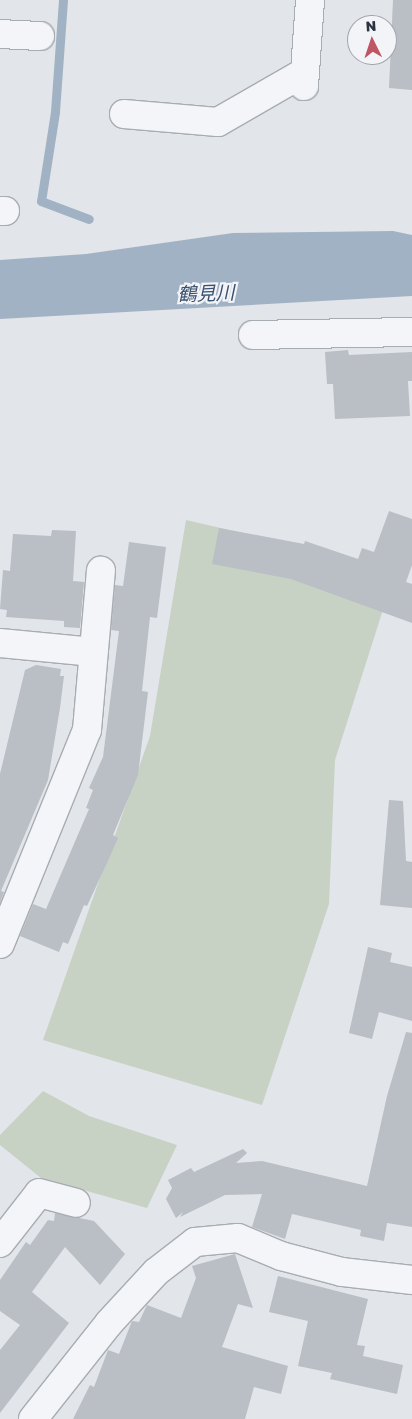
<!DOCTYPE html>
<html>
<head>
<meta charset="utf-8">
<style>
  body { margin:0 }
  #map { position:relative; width:412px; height:1419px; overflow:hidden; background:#e2e5e9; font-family:"Golos Text","Noto Sans JP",sans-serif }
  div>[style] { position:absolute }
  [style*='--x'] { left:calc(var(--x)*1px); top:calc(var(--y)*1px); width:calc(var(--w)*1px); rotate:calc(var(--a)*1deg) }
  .green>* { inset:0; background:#c7d2c4 }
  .water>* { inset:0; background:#a1b2c5 }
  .stream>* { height:9px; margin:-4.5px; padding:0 4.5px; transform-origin:4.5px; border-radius:4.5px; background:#a1b2c5 }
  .building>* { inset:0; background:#babec5 }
  .roads { filter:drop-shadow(1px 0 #a8acb3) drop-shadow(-1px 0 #a8acb3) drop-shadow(0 1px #a8acb3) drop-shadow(0 -1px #a8acb3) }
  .minor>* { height:28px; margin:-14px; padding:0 14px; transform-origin:14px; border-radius:14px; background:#f4f5f8 }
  span { translate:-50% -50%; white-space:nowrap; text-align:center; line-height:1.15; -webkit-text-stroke:4.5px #f2f4f7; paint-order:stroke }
  .water-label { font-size:19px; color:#3a516f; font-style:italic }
  .north { position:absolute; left:347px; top:15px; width:50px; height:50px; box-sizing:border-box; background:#f2f4f7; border:1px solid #a3a6ad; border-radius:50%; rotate:356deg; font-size:14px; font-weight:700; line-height:20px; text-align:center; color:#2c323f }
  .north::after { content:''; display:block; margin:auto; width:18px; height:22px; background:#c05563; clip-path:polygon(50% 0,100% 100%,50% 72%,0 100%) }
</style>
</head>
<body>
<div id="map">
  <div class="green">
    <i style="clip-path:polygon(186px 520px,396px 569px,335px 760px,329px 904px,262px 1105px,43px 1040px,150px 736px)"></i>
    <i style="clip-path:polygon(43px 1091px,89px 1116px,177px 1145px,147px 1208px,41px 1178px,0 1145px,0 1135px)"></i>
  </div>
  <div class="water">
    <i style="clip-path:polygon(393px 231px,412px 235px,412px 296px,0 319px,0 260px,86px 254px,233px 233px)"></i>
  </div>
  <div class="stream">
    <i style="--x:63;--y:0;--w:112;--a:94.1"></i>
    <i style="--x:55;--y:112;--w:90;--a:98.9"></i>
    <i style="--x:41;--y:201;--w:51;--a:20.6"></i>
  </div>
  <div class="building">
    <i style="clip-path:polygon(393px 0,412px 0,412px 90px,389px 88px)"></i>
    <i style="clip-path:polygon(348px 350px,349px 355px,412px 352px,412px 381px,408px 381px,410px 416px,335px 419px,333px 384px,327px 384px,325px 352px)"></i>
    <i style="clip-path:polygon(389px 511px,412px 519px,412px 565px,406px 582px,412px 584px,412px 623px,291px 579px,212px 564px,219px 528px,304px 544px,305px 541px,358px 559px,362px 548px,374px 552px)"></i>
    <i style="clip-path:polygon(52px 530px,76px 531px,73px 581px,84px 582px,80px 628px,64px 627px,64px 621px,6px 617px,7px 610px,0 609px,3px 570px,10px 571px,13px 534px,51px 536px)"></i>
    <i style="clip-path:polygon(129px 542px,166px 547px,157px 618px,150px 617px,142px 691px,148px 692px,138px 775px,113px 835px,118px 838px,107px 863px,87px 906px,84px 905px,68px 944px,63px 942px,59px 952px,20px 936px,33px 904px,46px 909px,89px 809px,86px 808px,93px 790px,89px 788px,103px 757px,119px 631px,111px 630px,115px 585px,123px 586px)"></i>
    <i style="clip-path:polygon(36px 665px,61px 669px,60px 676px,64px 676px,60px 708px,48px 780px,1px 891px,4px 892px,0 903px,0 774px,25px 670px)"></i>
    <i style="clip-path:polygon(389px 800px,403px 801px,406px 861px,412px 862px,412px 908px,380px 905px)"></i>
    <i style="clip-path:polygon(368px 947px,392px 953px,390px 962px,412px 967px,412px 1021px,379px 1012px,372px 1039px,349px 1033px)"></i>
    <i style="clip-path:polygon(406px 1032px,412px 1033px,412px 1227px,387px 1223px,384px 1241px,360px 1236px,361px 1230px,292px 1214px,285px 1239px,252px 1227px,262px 1194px,225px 1195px,180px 1217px,183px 1212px,176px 1218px,166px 1199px,172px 1188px,168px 1180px,191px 1168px,194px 1172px,243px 1149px,247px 1153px,236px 1163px,262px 1161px,367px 1186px,387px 1096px)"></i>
    <i style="clip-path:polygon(55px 1213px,94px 1221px,125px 1254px,100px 1285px,65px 1247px,32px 1292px,69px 1323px,0 1413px,0 1350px,20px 1325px,0 1311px,0 1280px,26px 1242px,30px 1245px,48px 1220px,54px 1221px)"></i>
    <i style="clip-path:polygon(235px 1254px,253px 1308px,238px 1304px,222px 1347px,288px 1366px,281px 1394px,254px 1387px,245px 1419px,73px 1419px,90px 1385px,94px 1387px,108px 1350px,119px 1354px,132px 1321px,139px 1322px,147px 1305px,181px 1318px,196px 1278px,192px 1266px)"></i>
    <i style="clip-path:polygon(278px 1276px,368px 1299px,357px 1345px,365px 1346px,363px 1356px,403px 1365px,397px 1394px,330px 1379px,332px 1373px,298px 1366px,308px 1321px,269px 1312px)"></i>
  </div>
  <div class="roads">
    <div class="minor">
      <i style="--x:0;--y:34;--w:40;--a:2.9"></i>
      <i style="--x:304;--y:86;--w:86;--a:-86"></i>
      <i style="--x:124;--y:114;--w:94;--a:4.9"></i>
      <i style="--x:218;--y:122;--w:100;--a:-29.9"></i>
      <i style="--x:0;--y:211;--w:5;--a:0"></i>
      <i style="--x:253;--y:335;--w:159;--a:-1.1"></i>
      <i style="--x:0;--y:643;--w:94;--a:5.5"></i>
      <i style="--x:0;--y:944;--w:231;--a:-67.9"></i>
      <i style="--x:87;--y:730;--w:160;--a:-85"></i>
      <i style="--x:0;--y:1243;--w:63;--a:-52"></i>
      <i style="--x:39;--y:1193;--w:38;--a:15"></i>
      <i style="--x:33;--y:1419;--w:122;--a:-51.6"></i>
      <i style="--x:109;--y:1323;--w:69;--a:-47.3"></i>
      <i style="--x:156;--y:1272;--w:49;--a:-37.6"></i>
      <i style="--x:195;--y:1242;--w:43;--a:-5.3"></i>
      <i style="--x:238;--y:1238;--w:47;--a:22.7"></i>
      <i style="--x:281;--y:1256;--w:63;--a:14.7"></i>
      <i style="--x:342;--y:1272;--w:70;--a:6.5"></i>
    </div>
  </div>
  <div class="water-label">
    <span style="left:206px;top:293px;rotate:-2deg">鶴見川</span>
  </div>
  <div class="north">N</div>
</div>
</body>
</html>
